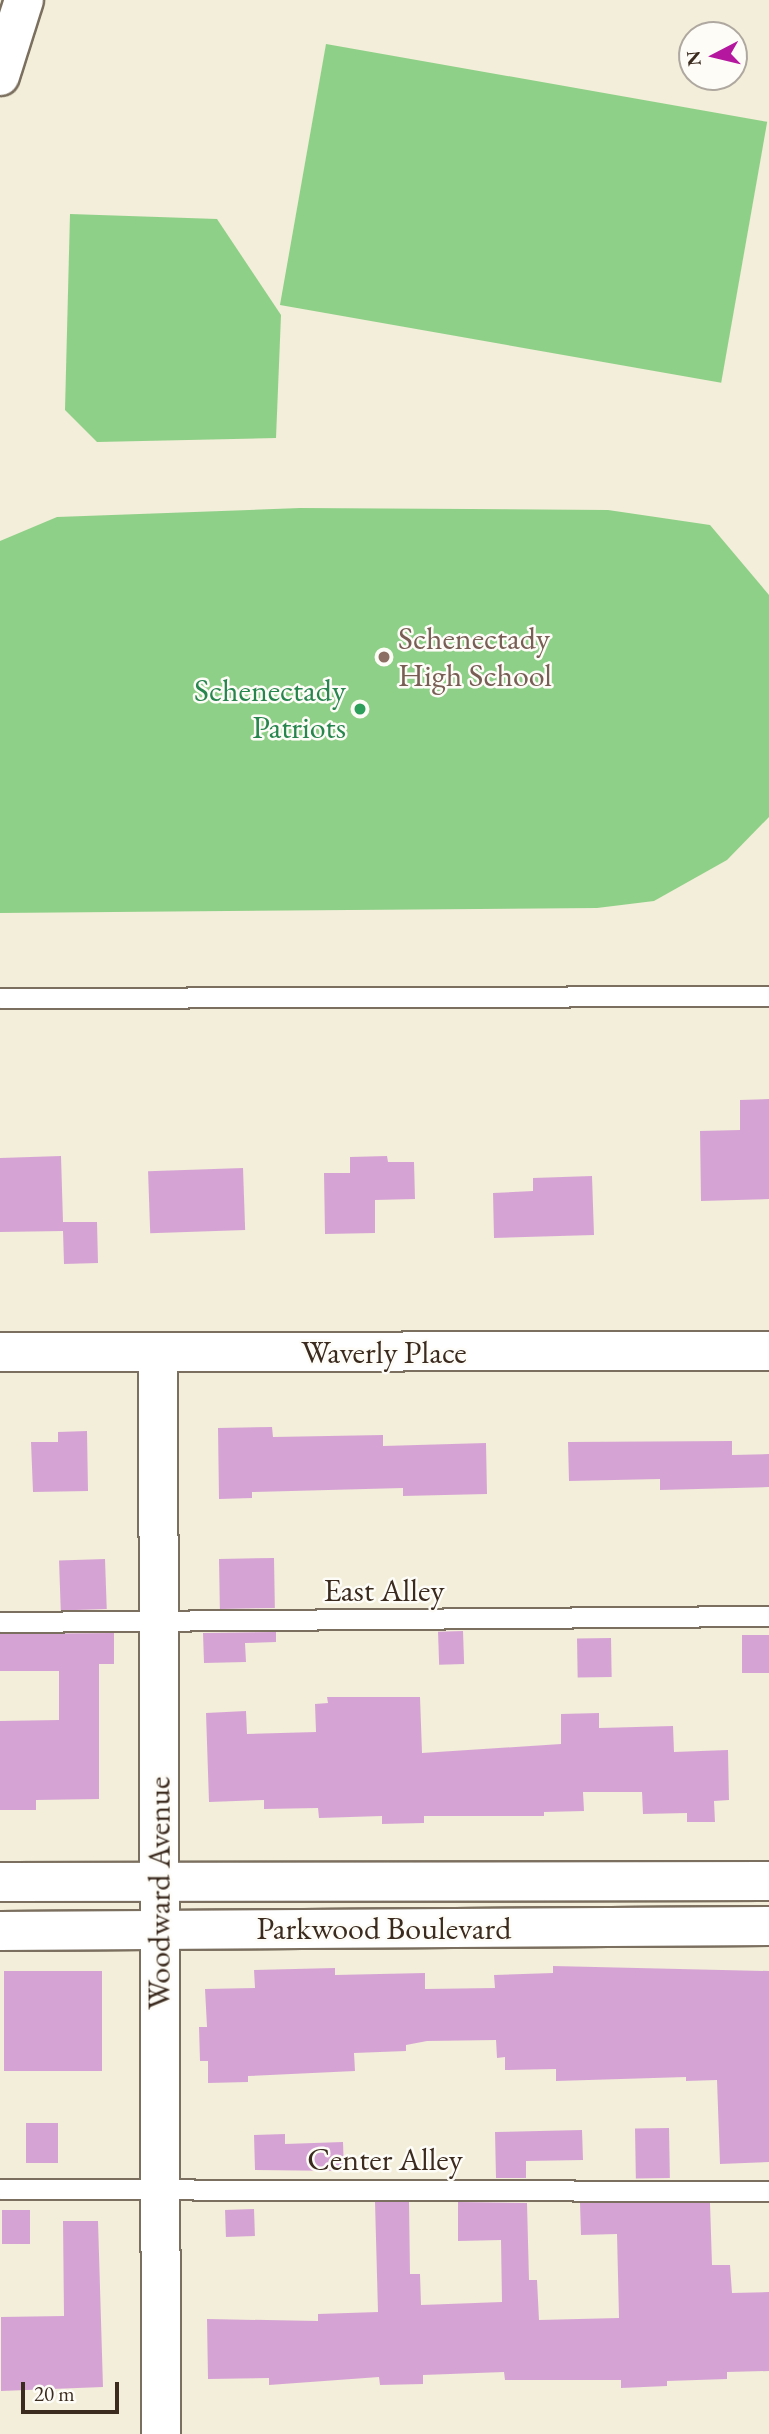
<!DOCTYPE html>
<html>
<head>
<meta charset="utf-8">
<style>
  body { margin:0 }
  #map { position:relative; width:769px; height:2434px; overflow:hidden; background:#f2eed9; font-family:"EB Garamond",serif }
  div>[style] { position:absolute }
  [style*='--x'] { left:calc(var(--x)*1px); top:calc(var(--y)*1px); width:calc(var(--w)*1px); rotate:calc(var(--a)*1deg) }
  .green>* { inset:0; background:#8fd088; transform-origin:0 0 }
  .building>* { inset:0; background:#d6a4d4; transform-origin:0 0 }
  .roads { filter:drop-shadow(2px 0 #7b6f5f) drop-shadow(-2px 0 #7b6f5f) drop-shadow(0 2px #7b6f5f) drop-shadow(0 -2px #7b6f5f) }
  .service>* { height:19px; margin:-9.5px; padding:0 9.5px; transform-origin:9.5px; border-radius:9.5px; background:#fff }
  .minor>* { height:38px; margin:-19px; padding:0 19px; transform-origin:19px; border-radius:19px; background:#fff }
  .tertiary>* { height:38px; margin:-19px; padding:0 19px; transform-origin:19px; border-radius:19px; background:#fff }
  .dots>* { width:19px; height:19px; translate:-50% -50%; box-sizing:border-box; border:4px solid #fdfcf7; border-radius:50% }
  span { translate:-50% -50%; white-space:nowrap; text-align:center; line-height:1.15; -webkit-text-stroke:5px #fdfcf7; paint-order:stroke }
  .education-label { font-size:32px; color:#785e54 }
  .left { translate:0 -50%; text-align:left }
  .leisure-label { font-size:32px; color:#27864d }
  .right { translate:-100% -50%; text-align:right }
  .street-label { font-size:32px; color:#3b2a1e }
  .north { position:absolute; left:678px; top:21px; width:70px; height:70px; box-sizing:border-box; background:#fdfcf7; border:2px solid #afa8a0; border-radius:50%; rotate:263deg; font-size:19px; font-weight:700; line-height:28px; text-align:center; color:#3b2a1e }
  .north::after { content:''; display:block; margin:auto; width:24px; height:32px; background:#b5179e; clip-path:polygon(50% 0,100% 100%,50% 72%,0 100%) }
  .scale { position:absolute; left:21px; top:2382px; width:98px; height:32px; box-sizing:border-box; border:4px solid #3b2a1e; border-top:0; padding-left:9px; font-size:21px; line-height:24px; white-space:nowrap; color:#3b2a1e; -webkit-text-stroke:5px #fdfcf7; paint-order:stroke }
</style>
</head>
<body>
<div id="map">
  <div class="green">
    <i style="left:326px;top:44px;width:448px;height:265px;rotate:10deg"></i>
    <i style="clip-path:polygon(70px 214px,217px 219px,281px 315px,276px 438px,97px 442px,65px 410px)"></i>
    <i style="clip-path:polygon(300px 508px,608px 510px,710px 525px,769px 595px,769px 817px,727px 860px,654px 901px,597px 908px,0 913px,0 541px,57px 517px)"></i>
  </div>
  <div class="building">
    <i style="clip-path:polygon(769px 1099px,769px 1199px,701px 1201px,700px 1131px,740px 1130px,740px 1100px)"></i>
    <i style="clip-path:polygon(61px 1156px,63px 1222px,97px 1222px,98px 1263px,64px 1264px,63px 1231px,0 1232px,0 1158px)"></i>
    <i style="clip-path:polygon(387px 1156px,388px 1162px,414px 1162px,415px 1199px,375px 1200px,375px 1233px,325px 1234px,324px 1173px,350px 1173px,350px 1157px)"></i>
    <i style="left:243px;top:1168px;width:62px;height:95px;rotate:88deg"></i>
    <i style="clip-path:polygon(592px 1176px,594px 1235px,494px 1238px,493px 1193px,533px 1191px,533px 1178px)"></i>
    <i style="clip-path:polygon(272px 1427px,273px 1437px,383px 1435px,383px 1446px,486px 1443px,487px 1494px,403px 1496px,403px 1488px,252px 1492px,252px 1498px,219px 1499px,218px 1428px)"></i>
    <i style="clip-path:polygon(87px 1431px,88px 1491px,33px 1492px,31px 1442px,58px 1442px,58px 1432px)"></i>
    <i style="clip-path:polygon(732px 1441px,732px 1455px,769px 1454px,769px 1487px,660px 1490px,660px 1479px,569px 1481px,568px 1442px)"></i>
    <i style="left:274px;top:1558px;width:50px;height:55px;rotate:89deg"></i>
    <i style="left:105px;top:1559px;width:50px;height:46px;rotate:88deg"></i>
    <i style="left:463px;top:1631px;width:33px;height:25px;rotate:88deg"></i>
    <i style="clip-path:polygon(276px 1632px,276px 1642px,245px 1643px,246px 1662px,204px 1663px,203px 1633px)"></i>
    <i style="clip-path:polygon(114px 1633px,114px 1664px,99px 1664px,99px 1799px,36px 1800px,36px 1810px,0 1810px,0 1721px,59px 1720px,59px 1671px,0 1671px,0 1634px)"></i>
    <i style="left:769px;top:1635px;width:38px;height:27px;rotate:90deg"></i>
    <i style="left:611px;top:1638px;width:39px;height:34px;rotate:89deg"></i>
    <i style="clip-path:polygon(327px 1697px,420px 1697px,422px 1753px,561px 1744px,561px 1714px,599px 1713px,599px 1728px,673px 1726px,674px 1752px,728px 1750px,729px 1800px,714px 1801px,715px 1822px,687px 1822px,687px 1813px,643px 1814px,642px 1792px,583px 1792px,584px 1811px,544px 1812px,544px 1816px,424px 1816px,424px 1823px,382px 1824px,382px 1816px,319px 1818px,318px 1808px,264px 1809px,264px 1800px,209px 1802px,206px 1713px,246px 1711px,247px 1734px,316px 1732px,315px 1704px,328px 1703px)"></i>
    <i style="clip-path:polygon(553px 1966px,769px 1971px,769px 2162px,720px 2164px,717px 2080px,686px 2081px,686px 2077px,556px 2081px,556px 2069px,505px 2070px,505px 2057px,497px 2058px,496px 2040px,427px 2041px,406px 2045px,406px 2051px,354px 2053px,355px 2071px,248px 2076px,248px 2082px,208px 2083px,208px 2061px,200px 2061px,199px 2027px,207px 2027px,205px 1989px,255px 1988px,254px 1970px,335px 1968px,335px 1975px,425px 1973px,425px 1989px,495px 1988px,494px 1975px,553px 1973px)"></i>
    <i style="left:102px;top:1971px;width:100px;height:98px;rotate:90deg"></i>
    <i style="left:26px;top:2123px;width:32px;height:40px"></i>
    <i style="left:669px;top:2128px;width:50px;height:34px;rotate:89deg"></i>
    <i style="clip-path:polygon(582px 2130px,583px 2160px,526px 2161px,526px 2178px,496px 2178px,495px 2132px)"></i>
    <i style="clip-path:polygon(285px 2134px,285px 2144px,343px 2142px,344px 2171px,255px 2170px,254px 2135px)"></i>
    <i style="clip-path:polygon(375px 2202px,409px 2202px,410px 2274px,420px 2274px,421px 2305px,502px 2302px,501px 2240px,458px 2241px,458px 2202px,527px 2203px,529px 2280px,537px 2280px,539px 2320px,619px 2318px,617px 2234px,581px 2235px,580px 2203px,710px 2203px,712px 2265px,730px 2265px,732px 2293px,769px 2292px,769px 2371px,727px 2372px,727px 2379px,667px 2381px,667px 2386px,621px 2388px,621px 2380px,505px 2380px,504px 2372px,423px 2375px,423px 2384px,380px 2385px,379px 2377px,269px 2385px,269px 2378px,208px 2379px,207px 2319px,318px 2321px,318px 2314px,378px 2312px)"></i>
    <i style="left:254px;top:2209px;width:27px;height:29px;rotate:88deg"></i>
    <i style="left:2px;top:2210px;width:28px;height:34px"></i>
    <i style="clip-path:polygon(63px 2221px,98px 2221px,103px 2387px,1px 2391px,1px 2317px,64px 2316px)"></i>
  </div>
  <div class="roads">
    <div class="service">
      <i style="--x:0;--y:998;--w:769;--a:-0.15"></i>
      <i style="--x:0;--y:1622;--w:769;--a:-0.45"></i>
      <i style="--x:0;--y:2189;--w:769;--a:0.15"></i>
    </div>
    <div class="minor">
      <i style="--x:0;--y:1352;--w:769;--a:-0.07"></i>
      <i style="--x:158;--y:1352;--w:1082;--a:89.84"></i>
      <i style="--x:0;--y:1882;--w:769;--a:-0.07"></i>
      <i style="--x:0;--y:1931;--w:769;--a:-0.37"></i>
    </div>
    <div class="tertiary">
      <i style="--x:0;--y:76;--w:80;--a:-72.5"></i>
    </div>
  </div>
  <div class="dots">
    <i style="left:384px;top:657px;background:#8d6e63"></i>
    <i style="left:360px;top:709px;background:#2e9e5b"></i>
  </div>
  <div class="education-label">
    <span class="left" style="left:398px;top:657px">Schenectady<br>High School</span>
  </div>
  <div class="leisure-label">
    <span class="right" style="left:346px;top:709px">Schenectady<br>Patriots</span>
  </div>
  <div class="street-label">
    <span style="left:384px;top:1352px">Waverly Place</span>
    <span style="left:384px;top:1590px">East Alley</span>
    <span style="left:159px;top:1893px;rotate:-90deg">Woodward Avenue</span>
    <span style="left:384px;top:1928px">Parkwood Boulevard</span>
    <span style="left:385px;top:2159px">Center Alley</span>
  </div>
  <div class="north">N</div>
  <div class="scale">20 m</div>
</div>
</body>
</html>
